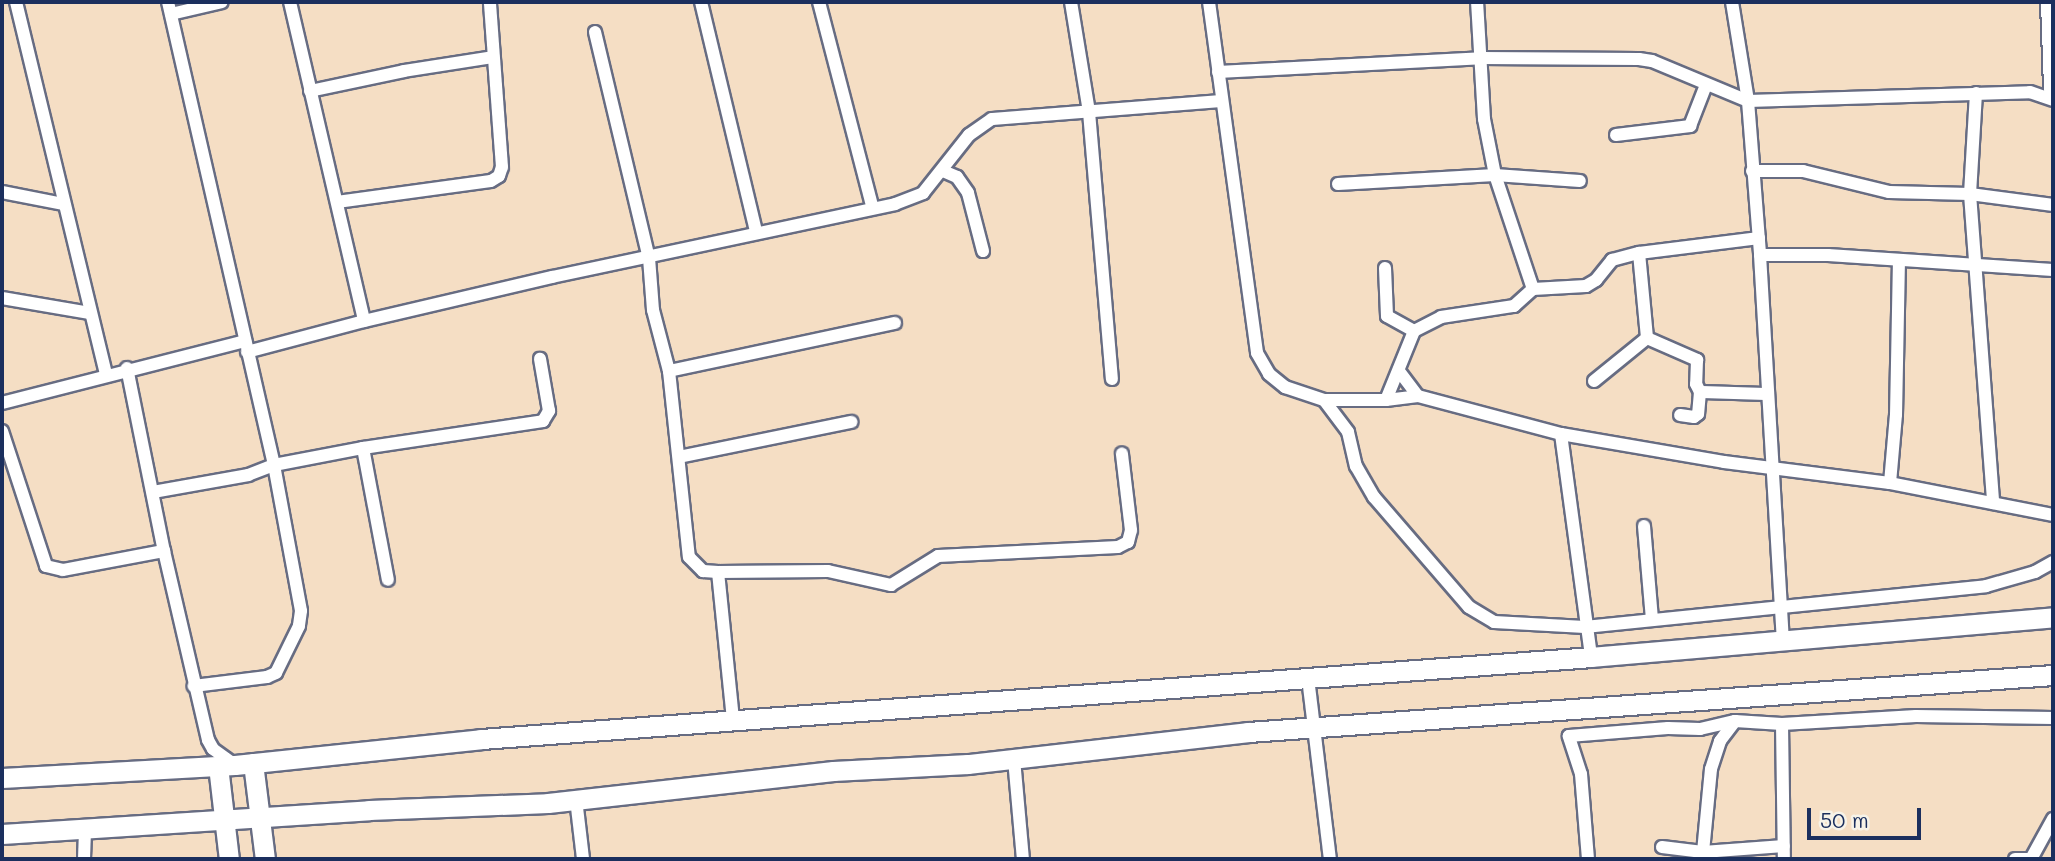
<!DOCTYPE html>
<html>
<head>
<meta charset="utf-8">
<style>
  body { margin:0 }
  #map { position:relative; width:2055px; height:861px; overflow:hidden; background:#f5dec4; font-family:Mali,sans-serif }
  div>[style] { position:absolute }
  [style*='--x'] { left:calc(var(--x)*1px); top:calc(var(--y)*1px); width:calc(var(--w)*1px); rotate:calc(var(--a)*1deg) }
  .roads { filter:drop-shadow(2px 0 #676c82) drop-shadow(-2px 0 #676c82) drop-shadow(0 2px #676c82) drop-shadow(0 -2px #676c82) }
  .minor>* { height:12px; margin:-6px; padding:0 6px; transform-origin:6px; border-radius:6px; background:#fff }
  .secondary>* { height:18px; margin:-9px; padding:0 9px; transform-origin:9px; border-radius:9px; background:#fff }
  .primary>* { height:19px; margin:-9.5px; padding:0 9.5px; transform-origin:9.5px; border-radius:9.5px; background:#fff }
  span { translate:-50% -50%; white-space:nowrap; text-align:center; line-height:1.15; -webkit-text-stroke:7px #f7f3e8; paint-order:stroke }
  .frame { position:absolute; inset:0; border:4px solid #1b2f5e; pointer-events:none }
  .scale { position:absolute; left:1807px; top:808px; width:114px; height:32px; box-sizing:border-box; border:4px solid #1b2f5e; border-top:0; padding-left:9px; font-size:21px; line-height:24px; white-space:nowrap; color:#1b2f5e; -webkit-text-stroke:5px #f7f3e8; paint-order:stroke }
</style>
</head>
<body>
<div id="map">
  <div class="roads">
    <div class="minor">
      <i style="--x:16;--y:2;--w:383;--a:76.4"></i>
      <i style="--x:168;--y:2;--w:475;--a:77.1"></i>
      <i style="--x:274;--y:465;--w:148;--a:79.5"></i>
      <i style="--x:301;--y:611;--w:15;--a:98"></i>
      <i style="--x:299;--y:626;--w:52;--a:116.1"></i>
      <i style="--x:276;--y:673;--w:10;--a:156"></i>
      <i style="--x:267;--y:677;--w:74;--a:173"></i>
      <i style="--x:290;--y:2;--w:327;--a:76.9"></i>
      <i style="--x:701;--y:2;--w:236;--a:76.5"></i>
      <i style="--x:819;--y:2;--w:211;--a:75.4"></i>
      <i style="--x:1071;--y:2;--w:111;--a:80.7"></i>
      <i style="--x:1089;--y:112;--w:268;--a:85.1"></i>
      <i style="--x:1209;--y:2;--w:354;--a:82.2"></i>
      <i style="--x:1257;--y:353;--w:24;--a:60"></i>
      <i style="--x:1269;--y:374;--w:21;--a:39"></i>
      <i style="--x:1285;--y:387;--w:41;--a:18.4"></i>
      <i style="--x:1324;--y:400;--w:62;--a:0"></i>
      <i style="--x:1386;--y:400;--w:32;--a:-7"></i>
      <i style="--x:1418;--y:396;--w:148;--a:14.9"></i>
      <i style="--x:1561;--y:434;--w:165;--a:9.7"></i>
      <i style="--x:1724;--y:462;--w:167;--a:7.2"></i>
      <i style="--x:1890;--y:483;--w:166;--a:11.1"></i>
      <i style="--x:1732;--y:2;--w:100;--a:80.8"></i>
      <i style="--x:1748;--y:101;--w:154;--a:85.5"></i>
      <i style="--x:1760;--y:255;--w:385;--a:86.6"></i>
      <i style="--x:171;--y:14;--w:52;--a:-13.2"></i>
      <i style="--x:595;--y:32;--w:232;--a:76.6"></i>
      <i style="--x:649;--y:258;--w:52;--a:85.6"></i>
      <i style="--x:653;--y:310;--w:63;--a:75.3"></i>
      <i style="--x:669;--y:371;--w:187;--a:83.9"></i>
      <i style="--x:689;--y:557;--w:20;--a:45"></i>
      <i style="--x:703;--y:571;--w:15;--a:4"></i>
      <i style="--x:718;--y:572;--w:149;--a:84.2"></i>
      <i style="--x:1218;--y:72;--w:263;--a:-3"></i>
      <i style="--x:1481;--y:58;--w:158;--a:0.4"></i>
      <i style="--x:1639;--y:59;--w:13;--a:9"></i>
      <i style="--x:1652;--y:61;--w:104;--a:22.6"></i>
      <i style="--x:1748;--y:101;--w:282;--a:-1.8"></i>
      <i style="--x:2030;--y:92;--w:24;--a:19"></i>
      <i style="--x:310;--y:91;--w:96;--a:-12"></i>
      <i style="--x:404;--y:71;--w:90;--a:-8.9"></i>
      <i style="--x:1976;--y:93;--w:101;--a:93.4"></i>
      <i style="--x:1970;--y:194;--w:310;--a:85.7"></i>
      <i style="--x:1616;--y:135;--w:75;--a:-6.9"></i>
      <i style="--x:1690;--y:126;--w:44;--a:-68.7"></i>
      <i style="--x:943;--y:171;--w:15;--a:23"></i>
      <i style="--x:957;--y:177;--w:19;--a:55"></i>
      <i style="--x:968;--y:193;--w:60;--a:75.5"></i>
      <i style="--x:1752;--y:171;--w:51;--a:0"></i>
      <i style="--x:1803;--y:171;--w:89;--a:13.7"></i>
      <i style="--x:1889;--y:192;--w:81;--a:1.4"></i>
      <i style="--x:1970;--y:194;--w:84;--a:7.5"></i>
      <i style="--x:1338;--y:184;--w:157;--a:-3.3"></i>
      <i style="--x:1495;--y:175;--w:85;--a:4"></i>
      <i style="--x:2;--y:192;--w:63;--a:11"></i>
      <i style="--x:337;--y:202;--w:155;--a:-7.8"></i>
      <i style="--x:491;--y:181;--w:9;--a:-32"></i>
      <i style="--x:499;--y:176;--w:9;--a:-72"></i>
      <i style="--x:502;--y:167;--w:165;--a:-94.2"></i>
      <i style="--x:1639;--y:253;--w:85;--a:84.6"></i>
      <i style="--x:1647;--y:338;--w:55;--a:23.7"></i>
      <i style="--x:1697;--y:360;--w:24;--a:92"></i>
      <i style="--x:1696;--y:384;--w:9;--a:63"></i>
      <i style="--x:1700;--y:392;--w:22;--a:95"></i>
      <i style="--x:1698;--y:414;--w:5;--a:143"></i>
      <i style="--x:1694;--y:417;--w:14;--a:-172"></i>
      <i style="--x:1760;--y:255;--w:68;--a:0"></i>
      <i style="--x:1828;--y:255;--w:225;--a:3.8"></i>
      <i style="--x:1385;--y:268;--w:48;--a:87.6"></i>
      <i style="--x:1387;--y:316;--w:31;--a:29"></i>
      <i style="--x:1533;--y:289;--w:53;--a:-3.2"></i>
      <i style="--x:1586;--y:286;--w:12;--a:-31"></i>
      <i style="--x:1596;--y:280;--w:26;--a:-51"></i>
      <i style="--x:1612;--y:260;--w:28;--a:-15"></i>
      <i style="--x:1639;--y:253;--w:121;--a:-7.1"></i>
      <i style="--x:2;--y:298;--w:89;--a:9.7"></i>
      <i style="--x:247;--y:352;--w:121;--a:-14.8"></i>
      <i style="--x:364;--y:321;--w:193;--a:-13.2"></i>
      <i style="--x:552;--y:277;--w:351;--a:-12"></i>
      <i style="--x:895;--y:204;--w:30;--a:-21"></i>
      <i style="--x:923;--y:193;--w:74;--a:-51.6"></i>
      <i style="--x:969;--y:135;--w:28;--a:-35"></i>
      <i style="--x:992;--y:119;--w:230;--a:-4.5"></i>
      <i style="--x:127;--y:368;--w:187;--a:78.6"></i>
      <i style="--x:164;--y:551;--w:194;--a:76.9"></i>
      <i style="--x:208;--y:740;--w:10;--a:61"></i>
      <i style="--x:213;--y:749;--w:27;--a:36"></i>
      <i style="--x:669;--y:371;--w:231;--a:-12"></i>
      <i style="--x:1399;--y:371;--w:31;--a:53"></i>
      <i style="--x:1594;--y:381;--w:68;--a:-39.1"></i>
      <i style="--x:1700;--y:392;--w:68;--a:1.7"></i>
      <i style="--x:1324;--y:400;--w:40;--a:53"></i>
      <i style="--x:1348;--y:432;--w:35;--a:77"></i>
      <i style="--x:1356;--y:466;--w:36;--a:60"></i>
      <i style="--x:1374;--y:497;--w:145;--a:49.2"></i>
      <i style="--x:1469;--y:607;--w:29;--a:31"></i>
      <i style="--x:1494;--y:622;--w:91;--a:3.1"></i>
      <i style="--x:1585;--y:627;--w:403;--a:-5.8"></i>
      <i style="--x:1986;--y:586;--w:51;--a:-15.9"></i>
      <i style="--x:2035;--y:572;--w:21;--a:-29"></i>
      <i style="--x:1386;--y:400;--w:74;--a:-67.9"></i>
      <i style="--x:1414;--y:331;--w:30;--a:-27"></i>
      <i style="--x:1441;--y:317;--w:74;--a:-8.6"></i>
      <i style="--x:1514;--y:306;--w:25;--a:-42"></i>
      <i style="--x:1533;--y:289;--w:120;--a:-108.4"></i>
      <i style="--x:1495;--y:175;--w:57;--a:-101.1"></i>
      <i style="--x:1484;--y:119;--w:117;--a:-93.4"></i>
      <i style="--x:2;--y:403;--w:251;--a:-14.3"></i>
      <i style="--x:2;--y:431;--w:142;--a:71.9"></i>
      <i style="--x:46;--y:566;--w:17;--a:13"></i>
      <i style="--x:63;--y:570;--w:103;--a:-10.7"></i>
      <i style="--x:1561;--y:434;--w:225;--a:82.3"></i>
      <i style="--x:363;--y:448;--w:134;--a:79.3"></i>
      <i style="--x:679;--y:457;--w:176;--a:-11.5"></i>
      <i style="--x:1890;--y:483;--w:68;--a:-85"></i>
      <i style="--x:1896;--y:415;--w:153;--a:-88.9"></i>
      <i style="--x:153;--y:492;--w:97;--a:-10.1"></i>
      <i style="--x:248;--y:475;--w:28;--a:-21"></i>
      <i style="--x:274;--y:465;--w:91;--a:-10.8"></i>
      <i style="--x:363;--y:448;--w:182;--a:-8.5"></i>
      <i style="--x:543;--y:421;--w:12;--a:-59"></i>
      <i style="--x:549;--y:411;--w:53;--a:-99.8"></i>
      <i style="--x:1644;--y:526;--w:94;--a:85.1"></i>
      <i style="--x:718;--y:572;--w:110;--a:-0.5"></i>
      <i style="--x:828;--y:571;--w:65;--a:12.5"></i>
      <i style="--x:891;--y:585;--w:55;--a:-31.7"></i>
      <i style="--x:938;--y:556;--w:180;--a:-2.9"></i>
      <i style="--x:1118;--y:547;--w:11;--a:-27"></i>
      <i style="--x:1128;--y:542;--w:12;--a:-76"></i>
      <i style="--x:1131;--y:530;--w:77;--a:-96.8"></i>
      <i style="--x:1308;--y:678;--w:182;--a:83.1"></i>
      <i style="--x:1782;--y:724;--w:135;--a:89.2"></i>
      <i style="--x:1014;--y:759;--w:100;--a:84.9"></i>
      <i style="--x:576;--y:799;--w:60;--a:83.3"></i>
      <i style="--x:1662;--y:847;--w:41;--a:7"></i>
      <i style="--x:1703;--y:852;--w:81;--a:-4.2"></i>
      <i style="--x:1703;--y:852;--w:83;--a:-84.5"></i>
      <i style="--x:1711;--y:769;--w:29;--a:-72"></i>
      <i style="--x:1720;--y:741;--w:25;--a:-53"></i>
      <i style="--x:84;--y:859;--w:31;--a:-88"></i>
      <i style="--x:1588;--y:859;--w:85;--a:-94.7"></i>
      <i style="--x:1581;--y:774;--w:40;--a:-108"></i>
      <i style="--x:1569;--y:736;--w:99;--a:-4.6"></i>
      <i style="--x:1668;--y:728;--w:32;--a:2"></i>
      <i style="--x:1700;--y:729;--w:36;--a:-13"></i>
      <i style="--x:1735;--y:721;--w:47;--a:3.7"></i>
      <i style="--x:1782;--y:724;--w:134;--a:-3.4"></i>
      <i style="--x:1916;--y:716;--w:137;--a:0.8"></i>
      <i style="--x:2015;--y:859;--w:16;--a:0"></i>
      <i style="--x:2031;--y:859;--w:46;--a:-61.2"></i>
    </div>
    <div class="secondary">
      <i style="--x:2050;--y:2;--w:88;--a:88"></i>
    </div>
    <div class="primary">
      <i style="--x:253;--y:763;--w:97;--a:82.9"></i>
      <i style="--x:218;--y:766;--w:94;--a:83.3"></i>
      <i style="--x:2;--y:778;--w:233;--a:-3.2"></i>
      <i style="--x:235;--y:765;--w:247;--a:-6"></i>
      <i style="--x:481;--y:739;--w:1113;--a:-4.22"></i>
      <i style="--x:1591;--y:657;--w:464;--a:-4.9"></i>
      <i style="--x:2;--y:834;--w:368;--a:-3.7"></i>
      <i style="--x:369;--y:810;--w:179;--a:-2.2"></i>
      <i style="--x:548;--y:803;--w:287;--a:-6.4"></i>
      <i style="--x:833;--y:771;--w:135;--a:-3"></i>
      <i style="--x:968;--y:764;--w:282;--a:-6.5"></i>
      <i style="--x:1248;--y:732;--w:807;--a:-4.05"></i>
    </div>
  </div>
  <div class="frame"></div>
  <div class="scale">50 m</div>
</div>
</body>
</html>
